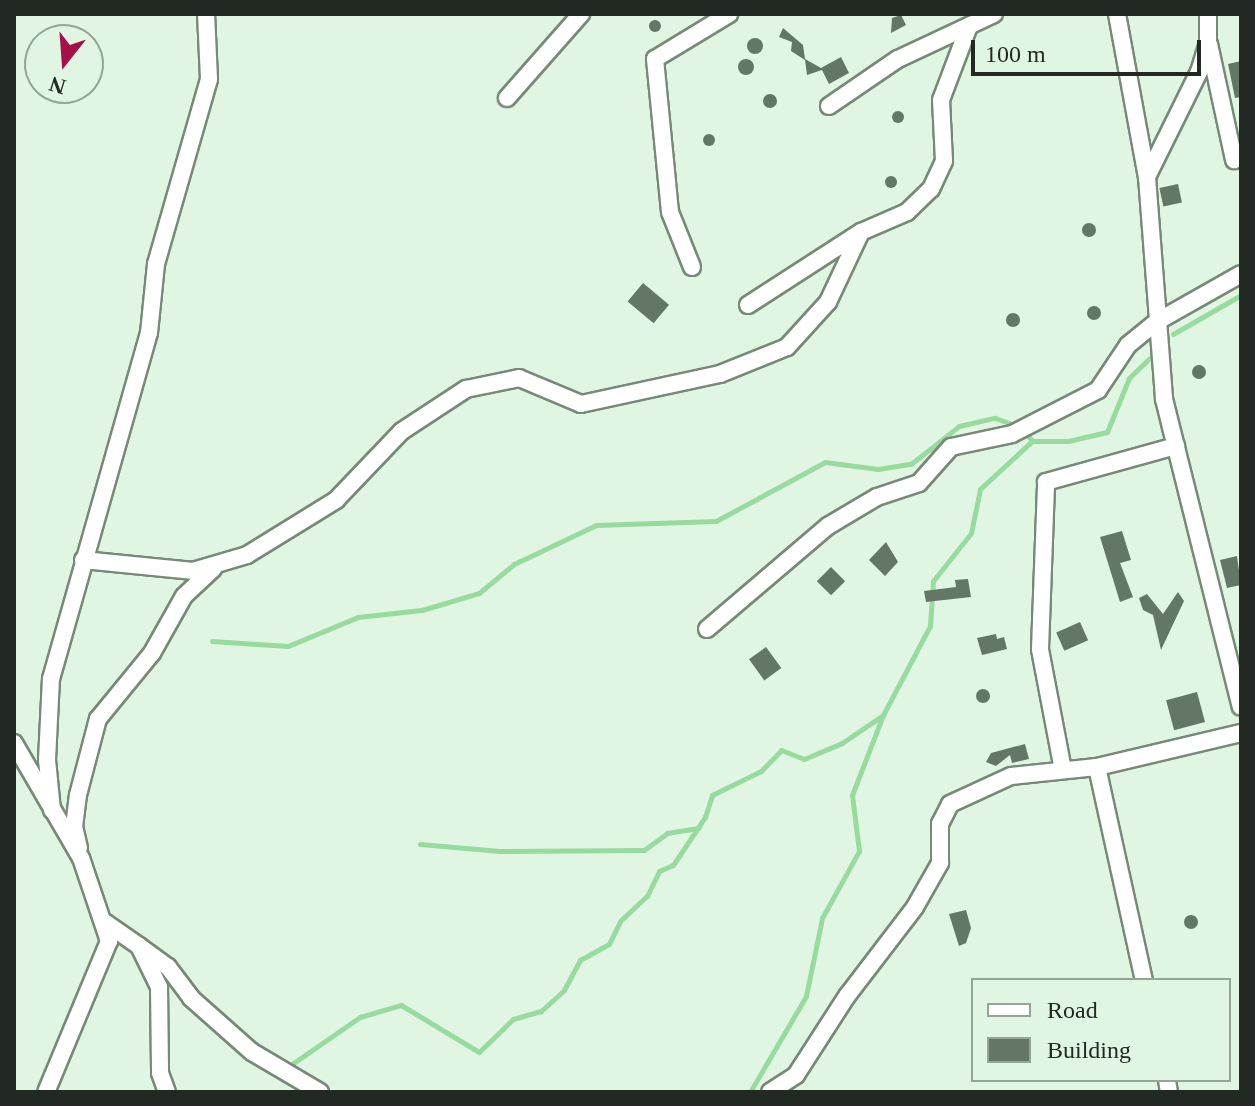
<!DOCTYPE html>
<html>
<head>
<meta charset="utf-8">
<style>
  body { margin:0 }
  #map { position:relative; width:1255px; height:1106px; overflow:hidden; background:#e1f6e2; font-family:"Times New Roman",serif }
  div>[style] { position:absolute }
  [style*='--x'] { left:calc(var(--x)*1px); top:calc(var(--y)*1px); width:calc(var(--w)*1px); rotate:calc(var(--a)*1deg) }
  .stream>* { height:5px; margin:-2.5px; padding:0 2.5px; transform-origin:2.5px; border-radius:2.5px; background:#98db9e }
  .building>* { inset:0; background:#647665; transform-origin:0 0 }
  .round { border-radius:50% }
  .roads { filter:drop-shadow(2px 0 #778977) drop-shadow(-2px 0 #778977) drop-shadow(0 2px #778977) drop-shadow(0 -2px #778977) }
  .minor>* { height:16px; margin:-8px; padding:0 8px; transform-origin:8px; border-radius:8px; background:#fff }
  span { translate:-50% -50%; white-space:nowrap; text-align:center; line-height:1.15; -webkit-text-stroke:7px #e1f6e2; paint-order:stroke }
  .frame { position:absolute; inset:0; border:16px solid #222922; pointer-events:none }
  .legend { position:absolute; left:971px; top:978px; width:260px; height:104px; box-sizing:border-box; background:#e1f6e2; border:2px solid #95a495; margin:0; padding:10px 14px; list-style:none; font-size:24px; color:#222922 }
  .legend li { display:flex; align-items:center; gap:16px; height:40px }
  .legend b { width:40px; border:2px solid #95a495 }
  .north { position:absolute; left:24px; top:24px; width:80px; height:80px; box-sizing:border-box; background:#e1f6e2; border:2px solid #95a495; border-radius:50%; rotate:197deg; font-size:22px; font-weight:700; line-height:32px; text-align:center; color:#222922 }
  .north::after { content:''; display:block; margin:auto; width:28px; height:36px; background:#a5104a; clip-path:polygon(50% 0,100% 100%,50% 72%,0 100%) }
  .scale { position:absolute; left:971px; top:40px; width:230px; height:36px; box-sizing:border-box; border:4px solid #222922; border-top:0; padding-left:10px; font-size:24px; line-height:28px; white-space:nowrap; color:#222922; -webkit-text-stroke:6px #e1f6e2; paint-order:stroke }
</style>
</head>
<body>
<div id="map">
  <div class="stream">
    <i style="--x:1173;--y:334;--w:78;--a:-29.8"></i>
    <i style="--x:212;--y:641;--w:76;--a:3.8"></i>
    <i style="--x:288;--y:646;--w:76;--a:-22.5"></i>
    <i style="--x:358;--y:617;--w:64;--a:-6.2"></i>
    <i style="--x:422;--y:610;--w:59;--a:-16.6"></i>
    <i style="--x:479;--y:593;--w:45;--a:-39.6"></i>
    <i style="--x:514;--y:564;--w:91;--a:-25.4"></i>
    <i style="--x:596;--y:525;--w:120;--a:-1.9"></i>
    <i style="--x:716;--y:521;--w:124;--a:-28.4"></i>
    <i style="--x:825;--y:462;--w:53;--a:7.5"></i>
    <i style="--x:878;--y:469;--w:33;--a:-9"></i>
    <i style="--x:911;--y:464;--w:61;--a:-38.4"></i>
    <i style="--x:959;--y:426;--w:37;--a:-13"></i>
    <i style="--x:995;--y:418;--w:29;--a:20"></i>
    <i style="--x:1022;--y:428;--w:16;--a:52"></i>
    <i style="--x:1032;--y:441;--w:36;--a:0"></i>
    <i style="--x:1068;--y:441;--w:40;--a:-13"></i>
    <i style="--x:1107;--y:432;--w:58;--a:-67.8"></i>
    <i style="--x:1129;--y:378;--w:28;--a:-44"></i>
    <i style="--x:420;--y:844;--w:80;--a:5"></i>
    <i style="--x:500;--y:851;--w:144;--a:-0.4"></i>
    <i style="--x:644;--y:850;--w:29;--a:-36"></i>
    <i style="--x:667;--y:833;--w:32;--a:-9"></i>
    <i style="--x:292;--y:1064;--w:83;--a:-34.7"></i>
    <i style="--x:360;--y:1017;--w:43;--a:-16.3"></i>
    <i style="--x:401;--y:1005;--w:91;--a:31.1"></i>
    <i style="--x:479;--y:1052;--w:47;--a:-44.1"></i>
    <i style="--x:513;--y:1019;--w:29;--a:-16"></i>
    <i style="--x:541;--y:1011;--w:31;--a:-42"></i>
    <i style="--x:564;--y:990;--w:34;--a:-62"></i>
    <i style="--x:580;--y:960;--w:33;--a:-29"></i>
    <i style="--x:609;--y:944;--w:25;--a:-64"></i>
    <i style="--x:620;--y:921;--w:37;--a:-43"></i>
    <i style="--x:647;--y:896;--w:28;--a:-64"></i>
    <i style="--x:659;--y:871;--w:15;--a:-23"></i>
    <i style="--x:673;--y:865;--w:58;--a:-56.3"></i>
    <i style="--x:705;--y:817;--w:23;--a:-72"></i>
    <i style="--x:712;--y:795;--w:55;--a:-26.1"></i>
    <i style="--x:761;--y:771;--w:29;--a:-46"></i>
    <i style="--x:781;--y:750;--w:25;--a:21"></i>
    <i style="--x:804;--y:759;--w:41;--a:-22.8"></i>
    <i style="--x:842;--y:743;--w:50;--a:-34.3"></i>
    <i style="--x:883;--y:715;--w:101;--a:-62.2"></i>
    <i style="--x:930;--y:626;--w:45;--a:-86.2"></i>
    <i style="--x:933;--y:581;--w:61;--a:-51.6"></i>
    <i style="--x:971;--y:533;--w:45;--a:-78.4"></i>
    <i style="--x:980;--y:489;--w:71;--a:-42.7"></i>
    <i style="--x:750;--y:1092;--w:111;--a:-59.7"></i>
    <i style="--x:806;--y:996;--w:80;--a:-78.4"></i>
    <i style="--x:822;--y:918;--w:77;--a:-61.1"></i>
    <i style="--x:859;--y:851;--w:56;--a:-97.1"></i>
    <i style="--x:852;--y:795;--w:86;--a:-68.8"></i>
  </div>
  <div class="building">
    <i style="clip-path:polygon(901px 15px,906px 25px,891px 33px,892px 18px)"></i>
    <i class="round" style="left:649px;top:20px;width:12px;height:12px"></i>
    <i style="clip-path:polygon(783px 28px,803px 45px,805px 59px,821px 68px,841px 57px,849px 73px,829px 84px,822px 70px,807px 75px,805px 60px,791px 51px,792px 42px,779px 37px)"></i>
    <i class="round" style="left:747px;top:38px;width:16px;height:16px"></i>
    <i class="round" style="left:738px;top:59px;width:16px;height:16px"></i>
    <i style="clip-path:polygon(1241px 61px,1241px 97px,1235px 98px,1228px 64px)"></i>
    <i class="round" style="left:763px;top:94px;width:14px;height:14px"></i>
    <i class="round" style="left:892px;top:111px;width:12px;height:12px"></i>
    <i class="round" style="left:703px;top:134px;width:12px;height:12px"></i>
    <i class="round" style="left:885px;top:176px;width:12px;height:12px"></i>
    <i style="left:1178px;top:184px;width:19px;height:19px;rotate:78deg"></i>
    <i class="round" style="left:1082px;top:223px;width:14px;height:14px"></i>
    <i style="left:643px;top:283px;width:34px;height:24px;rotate:40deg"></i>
    <i class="round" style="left:1087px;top:306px;width:14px;height:14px"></i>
    <i class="round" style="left:1006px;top:313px;width:14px;height:14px"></i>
    <i class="round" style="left:1192px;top:365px;width:14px;height:14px"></i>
    <i style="clip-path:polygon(1122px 531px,1131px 560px,1120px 563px,1133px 597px,1120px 602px,1100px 537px)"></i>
    <i style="clip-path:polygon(886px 542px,898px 562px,885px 576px,869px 560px)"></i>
    <i style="clip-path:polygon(1237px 556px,1241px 585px,1227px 588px,1220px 560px)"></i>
    <i style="left:831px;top:567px;width:20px;height:20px;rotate:45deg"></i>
    <i style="clip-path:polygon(968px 579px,971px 597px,926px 602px,924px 591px,956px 587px,955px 580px)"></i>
    <i style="clip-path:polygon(1178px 592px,1184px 601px,1161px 650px,1153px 615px,1143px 610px,1139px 598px,1147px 594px,1163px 614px)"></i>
    <i style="left:1080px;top:622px;width:20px;height:26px;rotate:66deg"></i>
    <i style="clip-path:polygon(996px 634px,997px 639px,1004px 637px,1007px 649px,982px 655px,977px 638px)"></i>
    <i style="left:766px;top:647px;width:26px;height:21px;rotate:54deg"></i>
    <i class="round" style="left:976px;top:689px;width:14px;height:14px"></i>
    <i style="left:1197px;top:692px;width:31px;height:32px;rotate:75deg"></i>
    <i style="clip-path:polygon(1025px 744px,1029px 759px,1012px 763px,1010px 755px,996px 766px,986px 762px,991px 753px)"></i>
    <i style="clip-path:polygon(966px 910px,971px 928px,966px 943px,959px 946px,949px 914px)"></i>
    <i class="round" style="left:1184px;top:915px;width:14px;height:14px"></i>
  </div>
  <div class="roads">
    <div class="minor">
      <i style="--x:1117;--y:14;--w:166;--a:79.6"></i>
      <i style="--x:1147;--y:177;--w:223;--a:85.6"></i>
      <i style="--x:1164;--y:399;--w:317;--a:76"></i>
      <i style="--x:1209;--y:44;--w:119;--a:77.8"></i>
      <i style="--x:507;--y:98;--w:112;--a:-48.6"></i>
      <i style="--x:829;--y:106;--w:83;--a:-34.3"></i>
      <i style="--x:898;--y:59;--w:106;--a:-25.1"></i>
      <i style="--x:1147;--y:177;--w:117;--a:-63.7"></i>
      <i style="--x:1199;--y:72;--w:30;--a:-73"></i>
      <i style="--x:1208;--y:43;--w:29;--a:-90"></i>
      <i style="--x:692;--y:267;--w:59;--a:-111.8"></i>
      <i style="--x:670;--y:212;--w:154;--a:-95.6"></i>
      <i style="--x:655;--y:59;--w:87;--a:-31.3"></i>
      <i style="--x:748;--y:305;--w:135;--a:-32.9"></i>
      <i style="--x:861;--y:232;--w:50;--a:-23.5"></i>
      <i style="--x:907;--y:212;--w:33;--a:-44"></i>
      <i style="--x:931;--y:189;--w:31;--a:-65"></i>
      <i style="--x:944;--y:161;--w:61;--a:-92.8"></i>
      <i style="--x:941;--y:100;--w:79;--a:-69.3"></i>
      <i style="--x:83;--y:560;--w:111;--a:5.7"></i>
      <i style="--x:193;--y:571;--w:56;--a:-16.5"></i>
      <i style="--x:247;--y:555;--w:105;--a:-31.7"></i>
      <i style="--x:336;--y:500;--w:95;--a:-46.3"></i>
      <i style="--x:402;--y:431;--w:77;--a:-33.3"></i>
      <i style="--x:466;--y:389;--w:54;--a:-11.7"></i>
      <i style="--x:519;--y:378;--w:67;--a:22.8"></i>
      <i style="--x:581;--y:404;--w:142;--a:-12.2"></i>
      <i style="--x:720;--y:374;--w:72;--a:-21.9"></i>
      <i style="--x:787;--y:347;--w:61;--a:-47.7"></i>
      <i style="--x:828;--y:302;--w:77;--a:-64.8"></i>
      <i style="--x:707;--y:629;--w:159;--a:-40.4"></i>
      <i style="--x:828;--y:526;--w:57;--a:-30.6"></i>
      <i style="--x:877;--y:497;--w:44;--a:-18.4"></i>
      <i style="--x:919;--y:483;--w:48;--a:-48.4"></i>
      <i style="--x:951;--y:447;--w:62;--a:-12"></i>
      <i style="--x:1012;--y:434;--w:97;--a:-27.1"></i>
      <i style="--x:1098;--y:390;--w:54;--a:-56.3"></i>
      <i style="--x:1128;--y:345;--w:38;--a:-39"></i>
      <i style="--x:1158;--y:321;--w:95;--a:-29.5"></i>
      <i style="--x:14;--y:743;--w:133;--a:59.8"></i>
      <i style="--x:81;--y:858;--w:88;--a:71.4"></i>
      <i style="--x:109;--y:941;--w:164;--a:112.6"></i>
      <i style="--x:1097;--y:767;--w:218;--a:77.6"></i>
      <i style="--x:1063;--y:770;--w:123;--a:-100.8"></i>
      <i style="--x:1040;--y:649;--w:167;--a:-87.9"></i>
      <i style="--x:1046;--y:482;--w:135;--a:-15.5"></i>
      <i style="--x:52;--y:810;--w:50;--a:-95.7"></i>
      <i style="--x:47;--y:760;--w:81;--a:-87.2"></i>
      <i style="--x:51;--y:679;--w:360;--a:-74.2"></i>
      <i style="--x:149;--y:333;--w:69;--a:-84.2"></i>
      <i style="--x:156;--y:264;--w:192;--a:-74"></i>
      <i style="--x:209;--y:79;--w:65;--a:-92.6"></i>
      <i style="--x:79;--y:848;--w:22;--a:-103"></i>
      <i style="--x:74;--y:827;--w:32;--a:-83"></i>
      <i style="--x:78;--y:795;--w:79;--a:-75.3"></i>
      <i style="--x:98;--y:719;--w:85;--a:-50.7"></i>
      <i style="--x:152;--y:653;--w:65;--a:-60.7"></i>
      <i style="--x:184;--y:596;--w:40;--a:-43"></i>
      <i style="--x:106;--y:923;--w:40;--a:34.9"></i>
      <i style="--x:139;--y:946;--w:46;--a:64"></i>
      <i style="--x:159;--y:987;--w:86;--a:89.3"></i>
      <i style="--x:160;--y:1073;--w:20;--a:70"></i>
      <i style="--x:139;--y:946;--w:36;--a:36"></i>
      <i style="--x:168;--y:967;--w:39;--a:53"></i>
      <i style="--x:191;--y:998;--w:81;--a:41.5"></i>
      <i style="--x:252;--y:1052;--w:79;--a:30.5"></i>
      <i style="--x:1167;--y:1080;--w:12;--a:81"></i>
      <i style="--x:770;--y:1092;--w:31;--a:-33"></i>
      <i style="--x:796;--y:1075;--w:94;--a:-57.2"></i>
      <i style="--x:847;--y:996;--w:112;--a:-52.6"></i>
      <i style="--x:915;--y:907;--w:51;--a:-60.4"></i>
      <i style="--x:940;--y:863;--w:39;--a:-90"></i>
      <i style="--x:940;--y:824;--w:22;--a:-63"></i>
      <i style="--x:950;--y:804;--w:67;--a:-24.7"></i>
      <i style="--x:1011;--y:776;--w:86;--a:-6"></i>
      <i style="--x:1097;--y:767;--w:148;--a:-13.3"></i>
    </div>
  </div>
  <div class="frame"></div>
  <ul class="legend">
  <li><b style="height:10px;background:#fff"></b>Road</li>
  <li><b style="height:22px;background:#647665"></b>Building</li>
  </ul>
  <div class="north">N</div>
  <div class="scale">100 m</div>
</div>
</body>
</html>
